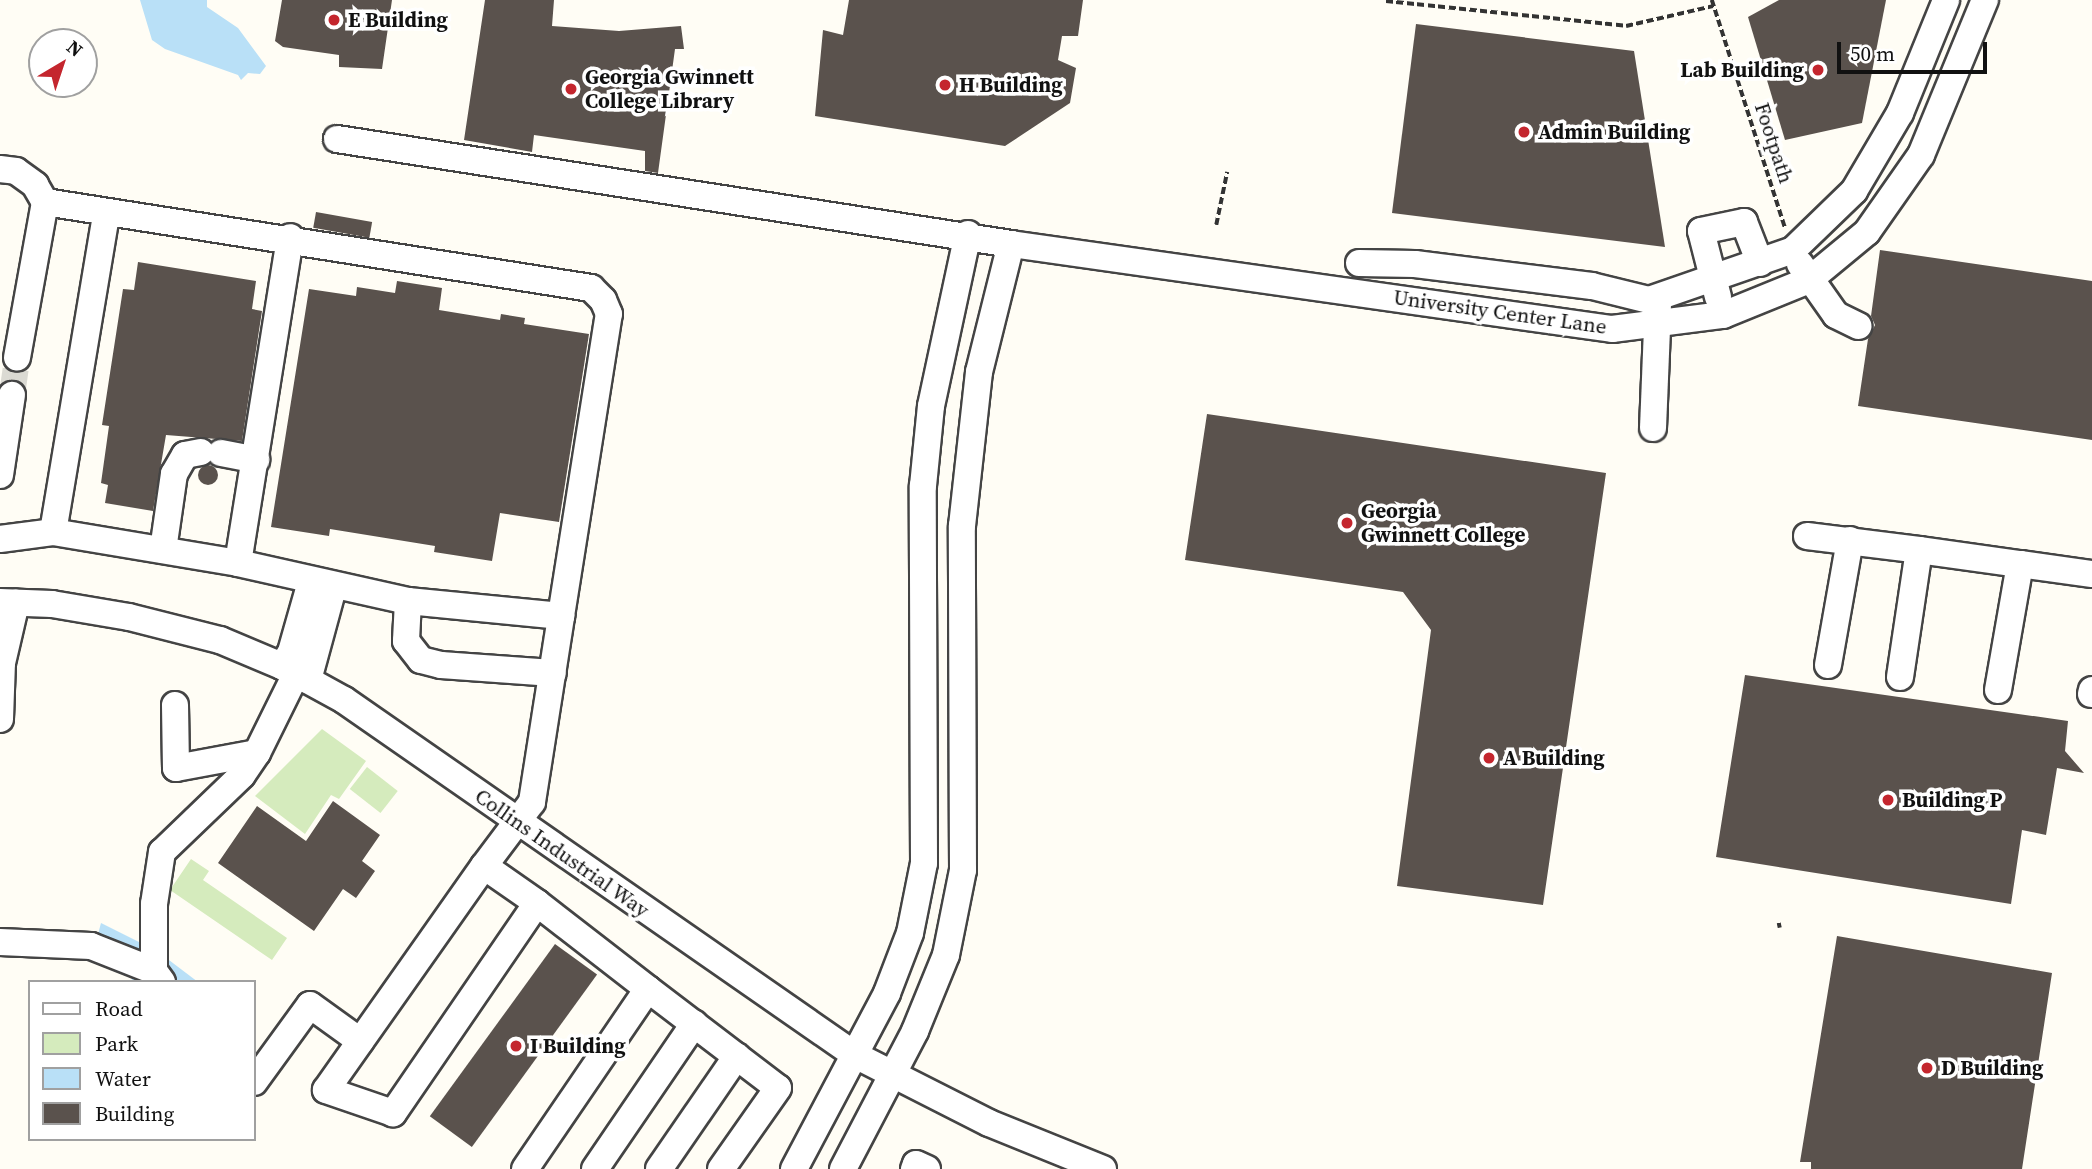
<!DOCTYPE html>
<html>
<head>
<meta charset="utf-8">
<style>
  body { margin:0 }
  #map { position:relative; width:2092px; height:1169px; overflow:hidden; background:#fffdf5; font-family:"Source Serif 4",serif }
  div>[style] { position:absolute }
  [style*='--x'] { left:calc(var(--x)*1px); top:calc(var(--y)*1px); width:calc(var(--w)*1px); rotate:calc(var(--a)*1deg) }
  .green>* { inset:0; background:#d5ebbd; transform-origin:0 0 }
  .water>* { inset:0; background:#b9e0f7 }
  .building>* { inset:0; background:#5a524d; transform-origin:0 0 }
  .round { border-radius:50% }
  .minor-tunnel>* { height:26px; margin-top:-13px; transform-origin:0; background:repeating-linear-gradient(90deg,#dbdad3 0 26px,transparent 0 39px) }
  .path>* { height:3.5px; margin-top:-1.75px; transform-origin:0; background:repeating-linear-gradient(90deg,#333 0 7px,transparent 0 10.5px) }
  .roads { filter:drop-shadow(2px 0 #444) drop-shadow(-2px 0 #444) drop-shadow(0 2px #444) drop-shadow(0 -2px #444) }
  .minor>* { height:26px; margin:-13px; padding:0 13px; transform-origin:13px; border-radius:13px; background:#fff }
  .dots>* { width:19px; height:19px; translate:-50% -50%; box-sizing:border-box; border:4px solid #fff; border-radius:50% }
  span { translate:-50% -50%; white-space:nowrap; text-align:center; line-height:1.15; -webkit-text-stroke:7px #fff; paint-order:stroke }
  .poi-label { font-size:21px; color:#111; font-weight:700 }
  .left { translate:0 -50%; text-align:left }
  .right { translate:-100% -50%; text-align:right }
  .street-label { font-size:21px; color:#111 }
  .legend { position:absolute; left:28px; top:980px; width:228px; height:161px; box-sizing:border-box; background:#fff; border:2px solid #a0a0a0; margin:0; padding:9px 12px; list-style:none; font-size:21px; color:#111 }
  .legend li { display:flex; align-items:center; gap:14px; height:35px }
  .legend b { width:35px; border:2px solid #a0a0a0 }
  .north { position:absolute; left:28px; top:28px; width:70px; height:70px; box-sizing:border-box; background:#fff; border:2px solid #a0a0a0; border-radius:50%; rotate:39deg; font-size:19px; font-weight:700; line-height:28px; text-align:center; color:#111 }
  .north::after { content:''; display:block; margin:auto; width:24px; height:32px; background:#c4262e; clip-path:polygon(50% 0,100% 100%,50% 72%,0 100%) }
  .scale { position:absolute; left:1837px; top:42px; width:150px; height:32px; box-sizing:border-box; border:4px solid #111; border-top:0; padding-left:9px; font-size:21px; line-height:24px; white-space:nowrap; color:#111; -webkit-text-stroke:5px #fff; paint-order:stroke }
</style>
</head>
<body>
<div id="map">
  <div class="green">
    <i style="clip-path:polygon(322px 729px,366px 761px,339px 799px,331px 795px,305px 834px,255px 796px)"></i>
    <i style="left:367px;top:767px;width:39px;height:28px;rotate:38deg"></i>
    <i style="clip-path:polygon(191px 859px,209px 871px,203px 880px,287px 938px,272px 960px,170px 890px)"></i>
  </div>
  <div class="water">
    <i style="clip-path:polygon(140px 0,207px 0,207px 7px,238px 28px,266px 66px,260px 74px,248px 73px,241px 80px,238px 75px,165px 49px,152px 40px)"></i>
    <i style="clip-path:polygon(101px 923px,157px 951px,198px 982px,134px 982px,97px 938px)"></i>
  </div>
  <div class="building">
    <i style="clip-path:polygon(282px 0,392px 0,382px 69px,339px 67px,339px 55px,283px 47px,275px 41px)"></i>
    <i style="clip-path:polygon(485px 0,554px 0,552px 26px,619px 31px,681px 26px,684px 49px,675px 49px,658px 173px,645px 171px,645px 151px,534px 135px,532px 152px,464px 140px)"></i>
    <i style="clip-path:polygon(849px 0,1083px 0,1078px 36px,1062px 36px,1058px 60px,1076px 68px,1070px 103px,1005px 146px,815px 116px,823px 30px,843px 35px)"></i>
    <i style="clip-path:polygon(1779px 0,1886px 0,1862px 123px,1785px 140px,1748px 17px)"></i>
    <i style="clip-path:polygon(1416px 24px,1634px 51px,1665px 247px,1392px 213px)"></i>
    <i style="left:316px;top:212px;width:57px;height:16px;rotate:10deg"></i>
    <i style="clip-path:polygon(1880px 250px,2092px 281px,2092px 440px,1858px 406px,1868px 339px,1875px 325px,1871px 316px)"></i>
    <i style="clip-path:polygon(138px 262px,256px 281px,252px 309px,262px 311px,242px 441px,166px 435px,153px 511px,105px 503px,108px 485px,101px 483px,109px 426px,102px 425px,123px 289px,134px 290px)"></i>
    <i style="clip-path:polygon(397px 281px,442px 288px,439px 310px,500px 320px,501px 314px,525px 318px,524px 324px,589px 334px,559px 522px,500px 513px,492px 561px,434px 552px,435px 546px,330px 529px,329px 536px,271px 527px,309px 289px,356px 296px,357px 287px,395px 293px)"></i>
    <i style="clip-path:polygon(1207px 414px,1606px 473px,1543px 905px,1397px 886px,1431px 630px,1403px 592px,1185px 560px)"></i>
    <i class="round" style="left:198px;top:465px;width:20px;height:20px"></i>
    <i style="clip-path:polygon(1745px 675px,2068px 721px,2065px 751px,2084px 773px,2057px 768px,2046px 835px,2022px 830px,2011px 904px,1716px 857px)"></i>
    <i style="clip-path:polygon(333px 801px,380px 835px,362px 861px,375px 871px,356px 898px,343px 889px,314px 931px,218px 863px,257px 806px,306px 841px)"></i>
    <i style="clip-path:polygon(1837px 936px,2052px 973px,2022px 1169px,1811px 1169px,1811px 1162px,1800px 1162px)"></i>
    <i style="left:555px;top:944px;width:52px;height:213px;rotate:36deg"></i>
  </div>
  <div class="minor-tunnel">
    <i style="--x:12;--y:395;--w:37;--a:-82"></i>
  </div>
  <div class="path">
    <i style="--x:1712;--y:0;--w:239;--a:72.2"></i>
    <i style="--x:1386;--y:1;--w:241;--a:5.9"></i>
    <i style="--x:1626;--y:26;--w:89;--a:-12.9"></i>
    <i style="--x:1216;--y:225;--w:54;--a:-78.3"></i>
    <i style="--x:1779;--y:923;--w:5;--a:79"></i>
  </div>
  <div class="roads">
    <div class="minor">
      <i style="--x:337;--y:139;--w:682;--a:8.85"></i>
      <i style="--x:1011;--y:244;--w:607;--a:8.05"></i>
      <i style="--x:1612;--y:329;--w:112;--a:-7.2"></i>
      <i style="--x:1723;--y:315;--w:93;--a:-22.1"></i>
      <i style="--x:1809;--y:280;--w:75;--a:-39.6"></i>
      <i style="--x:1867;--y:232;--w:94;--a:-55"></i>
      <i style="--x:1921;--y:155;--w:168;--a:-67.6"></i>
      <i style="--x:0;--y:169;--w:16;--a:7"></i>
      <i style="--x:16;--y:171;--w:24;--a:36"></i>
      <i style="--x:35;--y:185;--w:20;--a:60"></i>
      <i style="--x:45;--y:202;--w:158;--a:100.2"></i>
      <i style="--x:1359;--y:263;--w:56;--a:1"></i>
      <i style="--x:1415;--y:264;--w:178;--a:7.1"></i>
      <i style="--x:1592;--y:286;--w:59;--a:13.8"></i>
      <i style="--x:1649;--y:300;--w:152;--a:-19.1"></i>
      <i style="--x:1793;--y:250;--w:85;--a:-44"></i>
      <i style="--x:1854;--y:191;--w:91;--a:-59.5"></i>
      <i style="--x:1900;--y:113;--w:122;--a:-67.8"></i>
      <i style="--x:1800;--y:264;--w:62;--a:54.8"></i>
      <i style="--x:1836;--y:315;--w:25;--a:26"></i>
      <i style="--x:1718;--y:297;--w:68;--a:-104.4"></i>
      <i style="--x:1701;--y:231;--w:44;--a:-11.8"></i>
      <i style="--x:1744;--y:222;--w:44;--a:68.7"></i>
      <i style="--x:1653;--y:428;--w:122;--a:-87.7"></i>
      <i style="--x:221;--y:453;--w:36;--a:11"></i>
      <i style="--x:0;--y:475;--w:81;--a:-81.5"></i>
      <i style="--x:53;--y:532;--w:322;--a:-80.5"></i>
      <i style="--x:1807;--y:536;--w:113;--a:7.1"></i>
      <i style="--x:0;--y:539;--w:53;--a:-7.5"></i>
      <i style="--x:53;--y:532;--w:188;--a:9.5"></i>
      <i style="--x:238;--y:563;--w:174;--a:12.6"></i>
      <i style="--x:408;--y:601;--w:154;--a:5.6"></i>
      <i style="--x:561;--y:616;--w:306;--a:-81"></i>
      <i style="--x:609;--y:314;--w:15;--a:-113"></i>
      <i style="--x:603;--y:300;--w:17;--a:-135"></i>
      <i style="--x:591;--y:288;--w:553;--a:-171.05"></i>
      <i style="--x:163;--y:550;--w:77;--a:-81.8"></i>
      <i style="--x:174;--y:474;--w:22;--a:-60"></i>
      <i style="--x:185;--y:455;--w:16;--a:-11"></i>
      <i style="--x:238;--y:563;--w:330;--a:-80.9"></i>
      <i style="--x:408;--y:601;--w:40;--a:92.9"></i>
      <i style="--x:406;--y:641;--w:24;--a:52"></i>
      <i style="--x:421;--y:660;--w:21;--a:14"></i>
      <i style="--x:441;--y:665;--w:112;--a:4.1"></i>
      <i style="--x:0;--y:602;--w:52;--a:2.2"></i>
      <i style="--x:52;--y:604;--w:78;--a:9.6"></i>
      <i style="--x:129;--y:617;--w:94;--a:14.2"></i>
      <i style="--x:220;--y:640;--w:67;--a:22.8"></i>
      <i style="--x:282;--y:666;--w:71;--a:28.7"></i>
      <i style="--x:344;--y:700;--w:622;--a:34.79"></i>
      <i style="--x:855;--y:1055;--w:150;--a:26.9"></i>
      <i style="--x:989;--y:1123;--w:123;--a:22"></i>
      <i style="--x:1828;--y:665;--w:127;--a:-80"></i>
      <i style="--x:282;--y:666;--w:17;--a:-57"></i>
      <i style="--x:291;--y:652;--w:73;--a:-74.1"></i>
      <i style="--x:1900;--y:677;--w:128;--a:-81.5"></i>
      <i style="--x:1919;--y:550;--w:102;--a:7.9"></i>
      <i style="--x:308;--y:680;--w:95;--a:-74.8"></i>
      <i style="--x:1998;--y:690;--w:128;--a:-80.1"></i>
      <i style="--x:2020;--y:564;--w:73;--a:7.9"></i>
      <i style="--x:2091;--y:694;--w:4;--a:-76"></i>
      <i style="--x:175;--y:705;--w:63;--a:89.1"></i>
      <i style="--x:176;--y:768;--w:82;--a:-10.5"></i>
      <i style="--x:257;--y:753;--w:88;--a:-63.7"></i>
      <i style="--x:0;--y:719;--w:56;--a:-88"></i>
      <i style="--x:2;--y:663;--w:62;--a:-76.9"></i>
      <i style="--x:484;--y:866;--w:65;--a:34.9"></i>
      <i style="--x:537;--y:903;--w:255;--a:124.4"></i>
      <i style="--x:393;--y:1113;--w:71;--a:-161.1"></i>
      <i style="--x:326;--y:1090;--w:274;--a:-54.8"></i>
      <i style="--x:484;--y:866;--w:80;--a:-53.1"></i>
      <i style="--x:532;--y:802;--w:188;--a:-81.1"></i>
      <i style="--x:537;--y:903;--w:140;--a:37.8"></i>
      <i style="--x:0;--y:942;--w:91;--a:2.5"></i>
      <i style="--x:91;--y:946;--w:68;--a:21.6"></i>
      <i style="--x:162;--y:982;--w:14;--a:-126"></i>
      <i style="--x:154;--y:971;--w:67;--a:-90"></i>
      <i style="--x:154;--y:904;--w:53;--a:-81.3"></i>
      <i style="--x:162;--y:852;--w:111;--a:-43.9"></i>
      <i style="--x:242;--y:775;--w:27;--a:-56"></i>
      <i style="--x:254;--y:1082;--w:95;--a:-54"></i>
      <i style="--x:310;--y:1005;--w:62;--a:35.8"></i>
      <i style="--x:525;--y:1169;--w:218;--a:-55.7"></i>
      <i style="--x:648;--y:989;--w:163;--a:37.3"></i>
      <i style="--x:778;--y:1088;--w:99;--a:125.1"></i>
      <i style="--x:595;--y:1169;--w:176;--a:-55.7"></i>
      <i style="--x:659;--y:1169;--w:137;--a:-55.4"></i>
      <i style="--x:794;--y:1169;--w:199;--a:-62.1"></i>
      <i style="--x:887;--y:993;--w:64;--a:-69"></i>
      <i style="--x:910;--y:933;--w:71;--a:-78.7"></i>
      <i style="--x:924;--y:863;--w:377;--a:-90.2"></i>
      <i style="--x:923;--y:486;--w:80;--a:-84.3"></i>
      <i style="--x:931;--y:406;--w:176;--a:-77.9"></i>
      <i style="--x:843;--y:1169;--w:156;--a:-62.4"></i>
      <i style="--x:915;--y:1031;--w:82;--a:-67.8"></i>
      <i style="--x:946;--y:955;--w:87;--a:-78.7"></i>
      <i style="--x:963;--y:870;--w:344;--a:-90.2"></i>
      <i style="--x:962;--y:526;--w:155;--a:-83.7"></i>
      <i style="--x:979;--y:372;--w:132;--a:-76"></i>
      <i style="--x:914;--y:1169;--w:5;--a:-68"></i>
      <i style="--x:916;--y:1164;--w:12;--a:24"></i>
    </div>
  </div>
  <div class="dots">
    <i style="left:334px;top:20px;background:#c4262e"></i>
    <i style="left:1818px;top:70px;background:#c4262e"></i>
    <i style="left:945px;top:85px;background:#c4262e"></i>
    <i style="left:571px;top:89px;background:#c4262e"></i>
    <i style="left:1524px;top:132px;background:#c4262e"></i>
    <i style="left:1347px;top:523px;background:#c4262e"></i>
    <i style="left:1489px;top:758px;background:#c4262e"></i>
    <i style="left:1888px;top:800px;background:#c4262e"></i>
    <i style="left:516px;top:1046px;background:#c4262e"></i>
    <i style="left:1927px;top:1068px;background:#c4262e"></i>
  </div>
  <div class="poi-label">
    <span class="left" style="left:348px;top:20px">E Building</span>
    <span class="right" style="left:1804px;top:70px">Lab Building</span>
    <span class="left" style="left:585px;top:89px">Georgia Gwinnett<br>College Library</span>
    <span class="left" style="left:959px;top:85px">H Building</span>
    <span class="left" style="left:1538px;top:132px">Admin Building</span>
    <span class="left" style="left:1361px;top:523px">Georgia<br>Gwinnett College</span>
    <span class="left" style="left:1503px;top:758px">A Building</span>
    <span class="left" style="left:1902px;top:800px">Building P</span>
    <span class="left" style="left:530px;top:1046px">I Building</span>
    <span class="left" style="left:1941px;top:1068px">D Building</span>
  </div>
  <div class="street-label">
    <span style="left:1774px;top:143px;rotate:72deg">Footpath</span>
    <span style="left:1500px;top:312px;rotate:8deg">University Center Lane</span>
    <span style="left:562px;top:853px;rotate:35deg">Collins Industrial Way</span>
  </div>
  <ul class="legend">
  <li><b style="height:9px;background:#fff"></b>Road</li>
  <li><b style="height:19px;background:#d5ebbd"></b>Park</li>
  <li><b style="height:19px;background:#b9e0f7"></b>Water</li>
  <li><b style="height:19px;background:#5a524d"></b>Building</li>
  </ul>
  <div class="north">N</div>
  <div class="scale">50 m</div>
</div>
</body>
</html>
